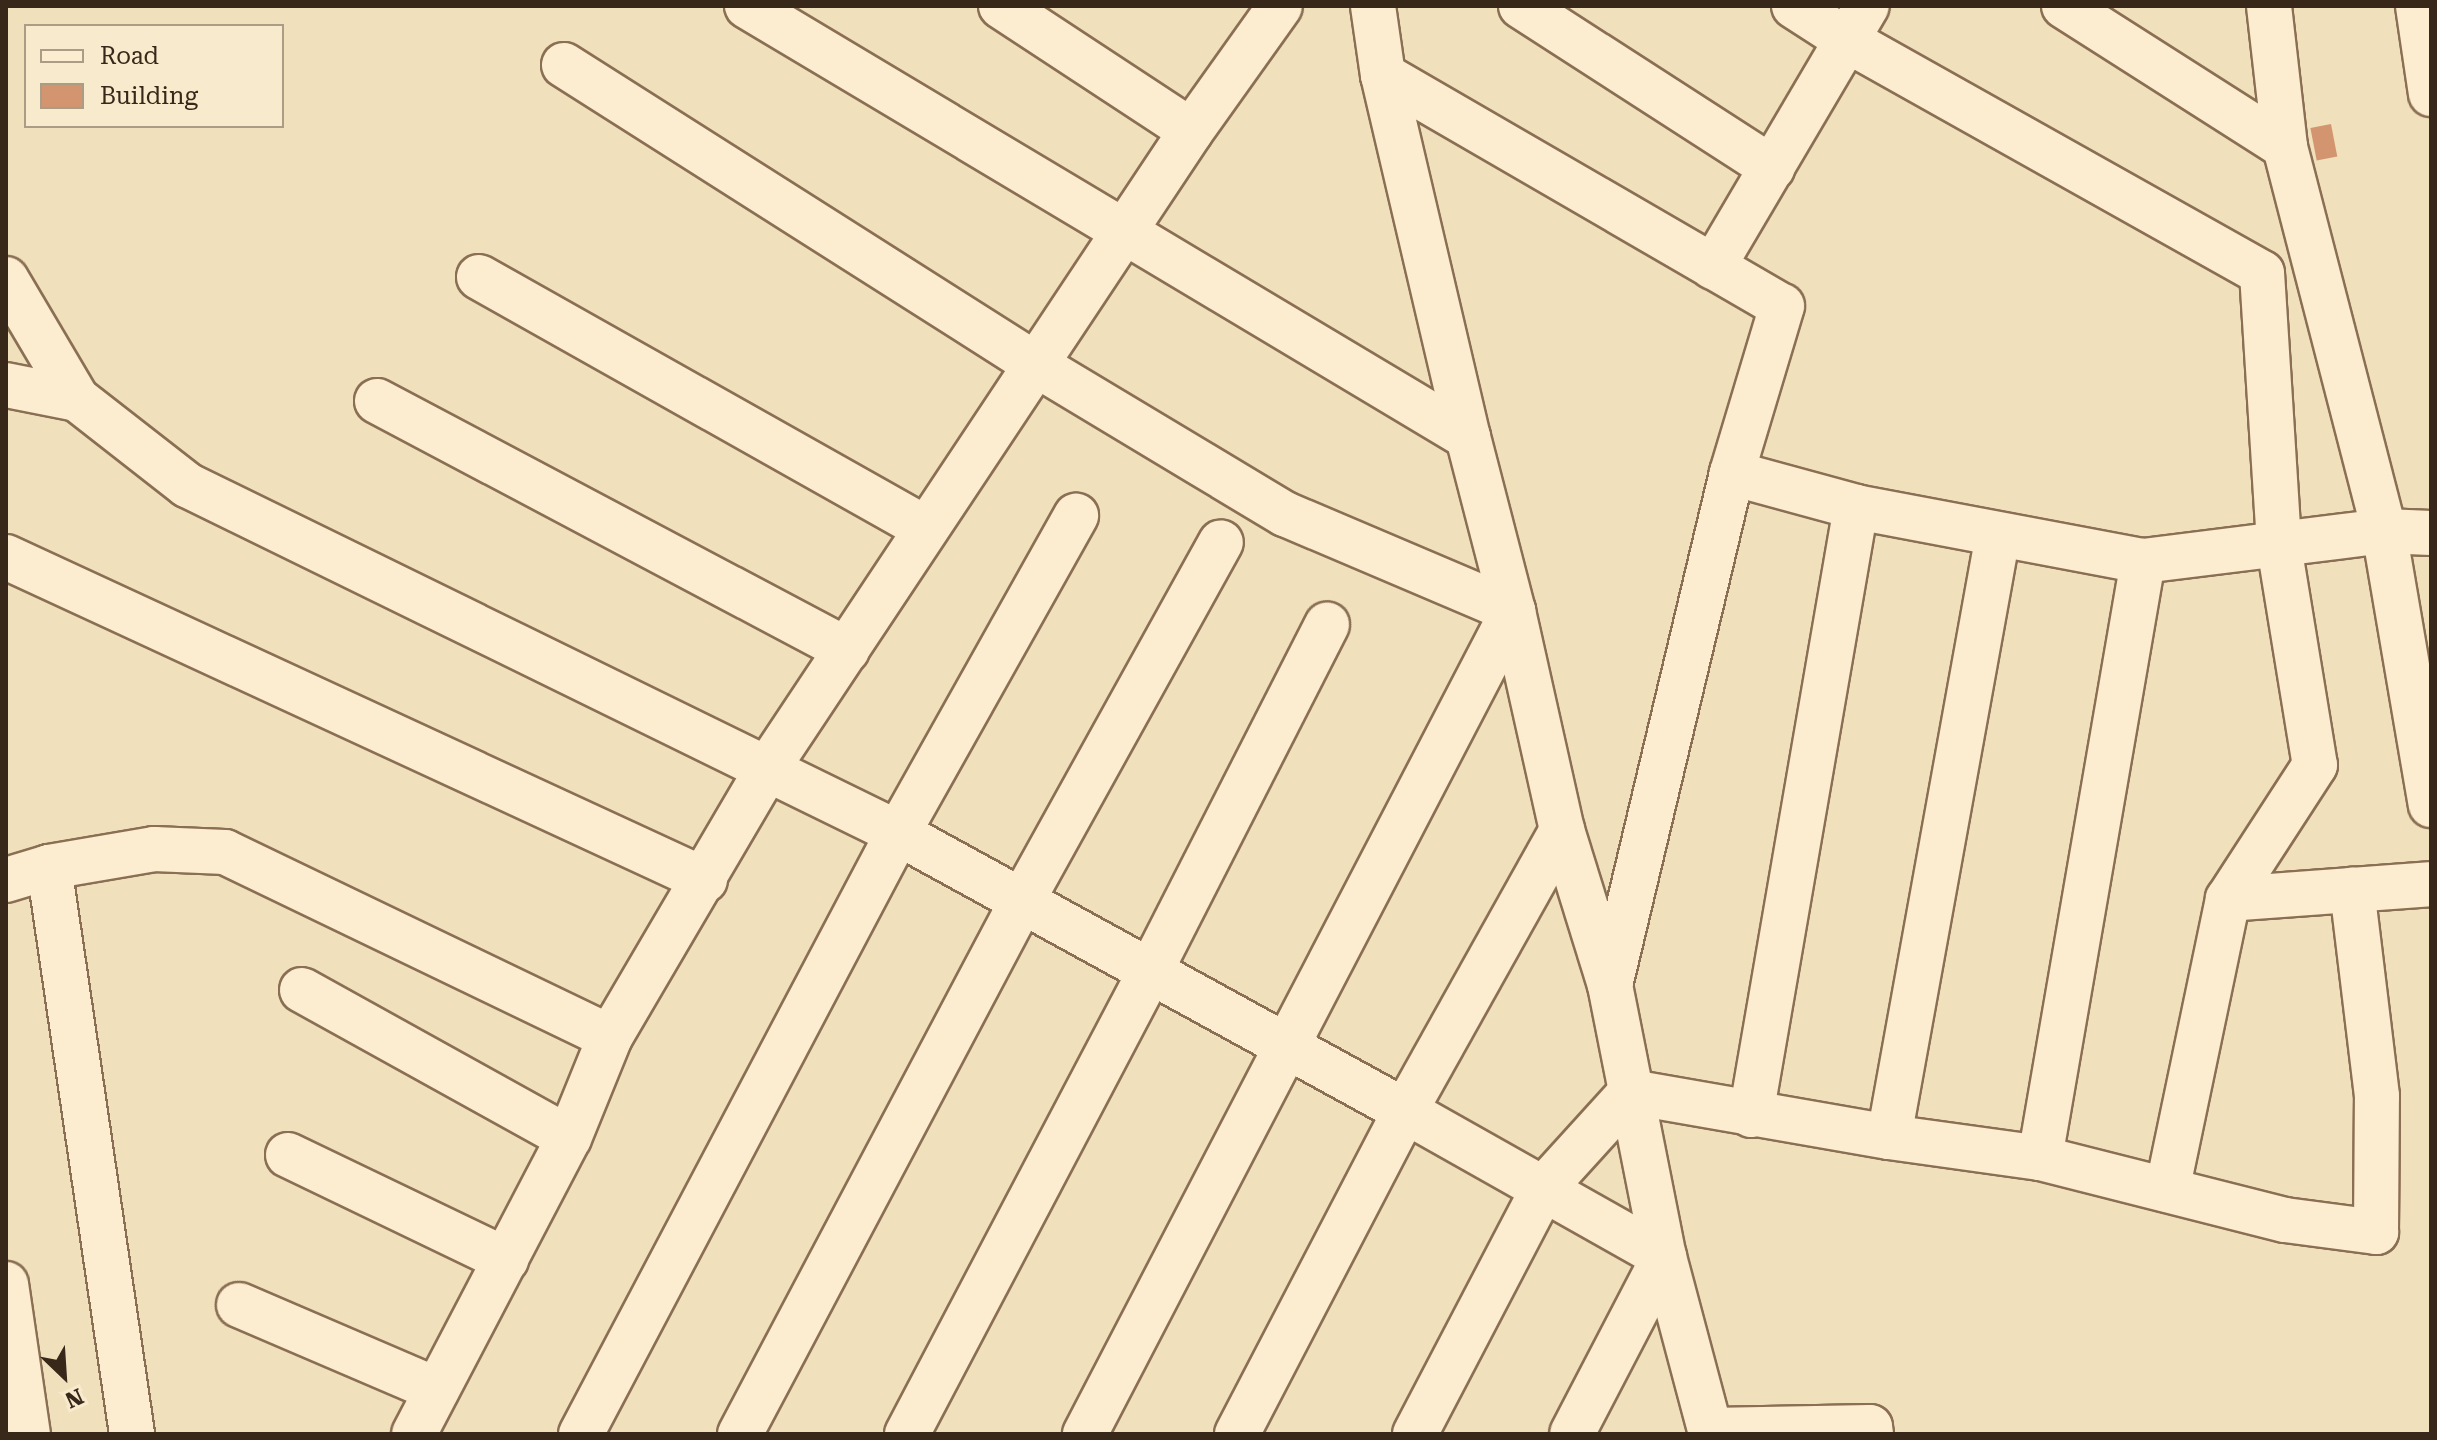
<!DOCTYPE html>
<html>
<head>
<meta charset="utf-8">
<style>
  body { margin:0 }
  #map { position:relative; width:2437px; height:1440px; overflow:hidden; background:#f1e0bc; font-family:"Roboto Serif",serif }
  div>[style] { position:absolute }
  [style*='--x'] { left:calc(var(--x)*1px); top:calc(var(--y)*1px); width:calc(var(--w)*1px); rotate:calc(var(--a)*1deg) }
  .building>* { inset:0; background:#d3956f; transform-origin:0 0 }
  .roads { filter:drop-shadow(2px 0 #8a6f54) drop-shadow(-2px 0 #8a6f54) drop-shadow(0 2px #8a6f54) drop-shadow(0 -2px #8a6f54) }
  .street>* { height:44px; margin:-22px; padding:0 22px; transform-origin:22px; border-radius:22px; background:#fcedd0 }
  span { translate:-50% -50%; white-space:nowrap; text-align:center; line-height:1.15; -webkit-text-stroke:6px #f8eacc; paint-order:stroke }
  .frame { position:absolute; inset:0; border:8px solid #38281a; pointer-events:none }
  .legend { position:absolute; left:24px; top:24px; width:260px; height:104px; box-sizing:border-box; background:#f8eacc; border:2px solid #ab9c85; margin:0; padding:10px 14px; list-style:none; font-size:24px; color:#38281a }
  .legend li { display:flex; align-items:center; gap:16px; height:40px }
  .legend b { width:40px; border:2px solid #ab9c85 }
  .north { position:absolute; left:24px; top:1336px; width:80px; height:80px; -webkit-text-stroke:6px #f8eacc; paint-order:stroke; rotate:155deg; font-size:22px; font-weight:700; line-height:32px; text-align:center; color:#38281a }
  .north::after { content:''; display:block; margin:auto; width:28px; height:36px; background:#38281a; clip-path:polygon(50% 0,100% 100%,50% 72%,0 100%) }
</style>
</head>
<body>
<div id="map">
  <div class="building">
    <i style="left:2331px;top:124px;width:33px;height:21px;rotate:79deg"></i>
  </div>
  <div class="roads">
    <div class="street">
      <i style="--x:747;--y:6;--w:840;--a:30.87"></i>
      <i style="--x:1001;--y:6;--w:227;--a:33.3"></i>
      <i style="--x:1373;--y:6;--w:70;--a:81.8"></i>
      <i style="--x:1383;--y:75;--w:372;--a:76.8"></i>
      <i style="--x:1468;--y:437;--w:180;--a:75.5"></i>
      <i style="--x:1513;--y:611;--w:224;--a:77.4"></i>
      <i style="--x:1562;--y:830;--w:162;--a:72.8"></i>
      <i style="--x:1610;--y:985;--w:277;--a:78.8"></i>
      <i style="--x:1664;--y:1257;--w:183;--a:75.1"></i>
      <i style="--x:1521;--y:6;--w:299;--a:32.8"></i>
      <i style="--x:1794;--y:6;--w:61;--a:32.9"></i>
      <i style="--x:1845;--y:39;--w:478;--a:29.3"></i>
      <i style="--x:2262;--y:273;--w:274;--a:86.4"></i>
      <i style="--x:2279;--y:546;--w:222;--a:80.7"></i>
      <i style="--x:2315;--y:765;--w:160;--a:123"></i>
      <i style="--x:2228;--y:899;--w:297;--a:101.8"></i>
      <i style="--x:2064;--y:6;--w:262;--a:32.5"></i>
      <i style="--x:2269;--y:6;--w:142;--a:83.5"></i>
      <i style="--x:2285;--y:147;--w:397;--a:75.5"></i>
      <i style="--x:2384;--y:531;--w:278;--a:80.3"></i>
      <i style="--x:2418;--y:6;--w:89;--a:81.6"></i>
      <i style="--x:564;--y:65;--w:558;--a:32.41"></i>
      <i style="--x:1035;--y:364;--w:292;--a:31"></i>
      <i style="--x:1285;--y:514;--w:248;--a:23"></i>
      <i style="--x:1513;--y:611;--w:928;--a:117.48"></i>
      <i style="--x:1383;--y:75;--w:461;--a:30.1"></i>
      <i style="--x:1782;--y:306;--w:174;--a:106.7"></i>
      <i style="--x:1732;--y:473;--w:526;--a:103.4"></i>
      <i style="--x:1713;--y:267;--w:303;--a:-59.5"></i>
      <i style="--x:479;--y:277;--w:512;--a:29.37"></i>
      <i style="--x:6;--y:279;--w:139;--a:59.4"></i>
      <i style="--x:77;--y:399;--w:140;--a:38"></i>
      <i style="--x:187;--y:485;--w:792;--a:26.08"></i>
      <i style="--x:898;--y:833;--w:578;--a:28.74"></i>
      <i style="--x:1405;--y:1111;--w:297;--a:29.4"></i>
      <i style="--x:1664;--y:1257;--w:199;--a:117.5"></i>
      <i style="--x:6;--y:385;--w:72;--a:11.2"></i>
      <i style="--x:377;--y:401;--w:532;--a:27.91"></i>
      <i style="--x:1732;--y:473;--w:129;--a:15.3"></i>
      <i style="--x:1856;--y:507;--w:292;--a:10.7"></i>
      <i style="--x:2143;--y:561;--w:243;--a:-7.1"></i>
      <i style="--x:2384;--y:531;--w:47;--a:2.4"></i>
      <i style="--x:6;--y:557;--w:770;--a:24.8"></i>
      <i style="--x:49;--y:867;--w:573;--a:81.67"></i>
      <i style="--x:6;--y:880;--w:45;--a:-16.8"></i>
      <i style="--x:49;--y:867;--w:107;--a:-9.7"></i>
      <i style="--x:154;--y:849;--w:71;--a:2.4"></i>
      <i style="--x:225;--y:852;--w:427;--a:25.7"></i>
      <i style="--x:2228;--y:899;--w:204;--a:-4.2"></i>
      <i style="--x:302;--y:990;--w:305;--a:29"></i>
      <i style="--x:1751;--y:1115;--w:617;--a:-80.2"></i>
      <i style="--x:1889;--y:1137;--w:612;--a:-79.74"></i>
      <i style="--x:288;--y:1155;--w:242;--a:25.7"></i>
      <i style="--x:2040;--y:1158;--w:606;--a:-80.21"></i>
      <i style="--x:6;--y:1284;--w:152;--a:81.7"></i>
      <i style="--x:239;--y:1305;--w:215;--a:23.2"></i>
      <i style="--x:1710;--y:1430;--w:160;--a:-1.1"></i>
      <i style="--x:1870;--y:1427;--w:7;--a:82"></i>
      <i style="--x:414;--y:1434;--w:334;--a:-62.4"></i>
      <i style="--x:569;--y:1138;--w:109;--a:-67.9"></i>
      <i style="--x:610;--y:1037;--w:311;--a:-59.6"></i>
      <i style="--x:767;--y:769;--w:766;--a:-56.39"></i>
      <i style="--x:1191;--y:131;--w:153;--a:-54.5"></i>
      <i style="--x:581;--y:1434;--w:679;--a:-62.19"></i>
      <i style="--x:898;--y:833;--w:364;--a:-60.7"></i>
      <i style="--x:740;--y:1434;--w:603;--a:-62.12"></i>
      <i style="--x:1022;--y:901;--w:410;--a:-61"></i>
      <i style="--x:907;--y:1434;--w:522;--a:-62.26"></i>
      <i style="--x:1150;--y:972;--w:390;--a:-63"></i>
      <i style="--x:1237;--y:1434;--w:364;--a:-62.5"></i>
      <i style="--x:1405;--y:1111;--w:322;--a:-60.8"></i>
      <i style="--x:1415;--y:1434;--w:276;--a:-62.4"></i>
      <i style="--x:1543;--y:1189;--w:131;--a:-47.8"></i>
      <i style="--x:1631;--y:1092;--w:262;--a:9.9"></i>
      <i style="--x:1889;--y:1137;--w:152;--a:7.9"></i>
      <i style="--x:2040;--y:1158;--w:253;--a:14.2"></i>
      <i style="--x:2285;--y:1220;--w:92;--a:7.5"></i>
      <i style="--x:2376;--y:1232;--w:136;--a:-89.6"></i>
      <i style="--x:2377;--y:1096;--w:208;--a:-96.9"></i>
    </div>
  </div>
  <div class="frame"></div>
  <ul class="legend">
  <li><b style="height:10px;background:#fcedd0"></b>Road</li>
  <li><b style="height:22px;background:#d3956f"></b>Building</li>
  </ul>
  <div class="north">N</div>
</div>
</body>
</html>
